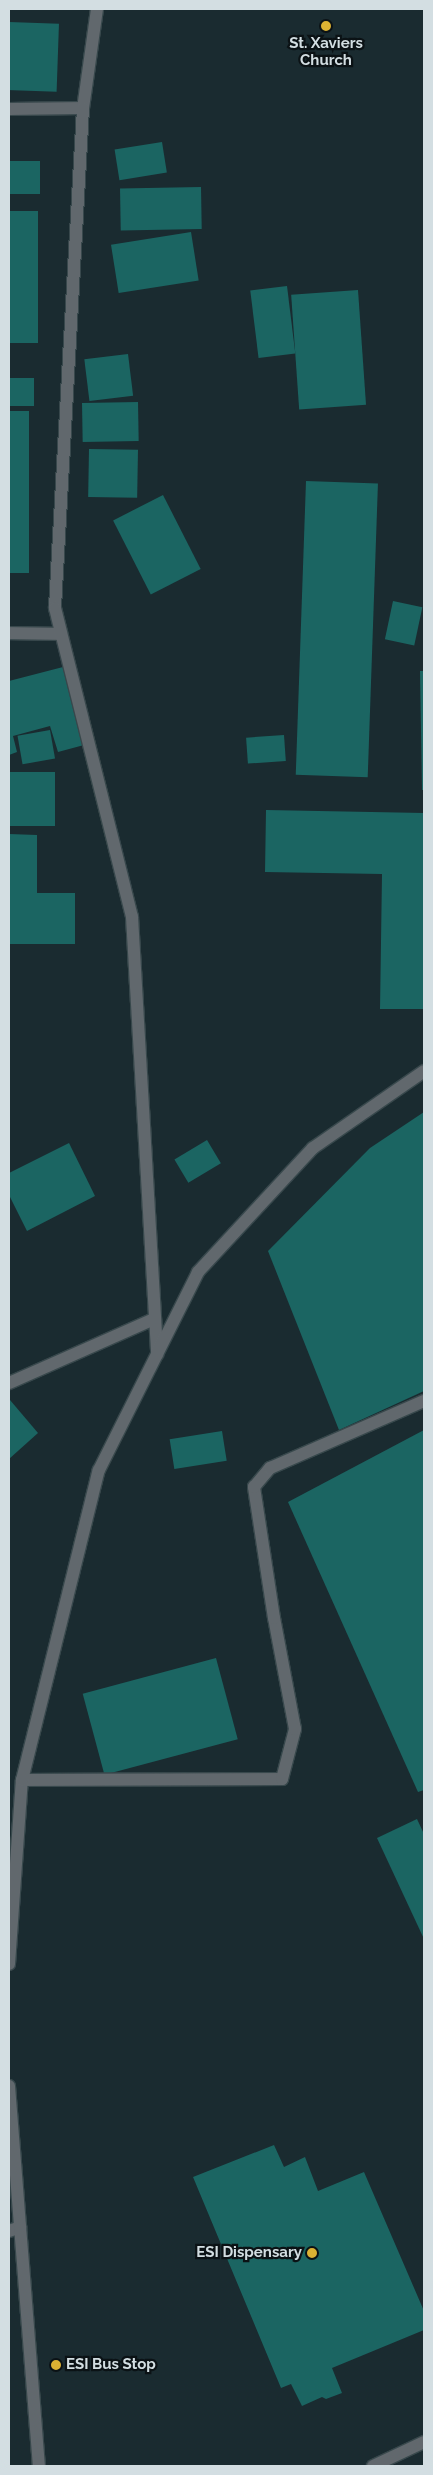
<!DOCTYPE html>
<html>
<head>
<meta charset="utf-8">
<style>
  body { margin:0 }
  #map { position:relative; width:433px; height:2475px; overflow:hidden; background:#1a2b30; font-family:Raleway,sans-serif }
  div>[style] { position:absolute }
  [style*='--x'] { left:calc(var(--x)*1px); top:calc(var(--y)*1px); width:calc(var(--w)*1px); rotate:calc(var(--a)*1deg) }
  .building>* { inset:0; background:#1b6562; transform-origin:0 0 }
  .roads { filter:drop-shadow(1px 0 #38484c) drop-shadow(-1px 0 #38484c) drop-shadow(0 1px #38484c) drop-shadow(0 -1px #38484c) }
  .service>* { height:12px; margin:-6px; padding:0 6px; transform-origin:6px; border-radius:6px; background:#61686d }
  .minor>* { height:12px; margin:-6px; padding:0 6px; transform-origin:6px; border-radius:6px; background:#61686d }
  .tertiary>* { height:12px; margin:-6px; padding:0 6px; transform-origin:6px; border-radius:6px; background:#61686d }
  .dots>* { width:14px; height:14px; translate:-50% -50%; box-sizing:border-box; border:2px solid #0b1215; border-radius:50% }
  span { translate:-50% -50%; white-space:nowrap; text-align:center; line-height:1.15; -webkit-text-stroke:4.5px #0b1215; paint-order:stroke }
  .poi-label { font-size:15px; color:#d3dee2; font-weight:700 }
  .right { translate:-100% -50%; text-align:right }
  .left { translate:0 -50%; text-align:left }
  .frame { position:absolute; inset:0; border:10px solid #d3dee2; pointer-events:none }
</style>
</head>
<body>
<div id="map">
  <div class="building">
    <i style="left:9px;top:22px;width:50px;height:68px;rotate:2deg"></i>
    <i style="left:162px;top:142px;width:31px;height:48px;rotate:81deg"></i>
    <i style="left:9px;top:161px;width:31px;height:33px"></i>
    <i style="left:201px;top:187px;width:42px;height:81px;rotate:89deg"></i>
    <i style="left:9px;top:211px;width:29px;height:132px"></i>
    <i style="left:191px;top:232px;width:49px;height:81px;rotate:81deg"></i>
    <i style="left:287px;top:286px;width:68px;height:37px;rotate:83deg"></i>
    <i style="left:358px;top:290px;width:115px;height:67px;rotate:86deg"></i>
    <i style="left:128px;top:354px;width:42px;height:44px;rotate:83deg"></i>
    <i style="left:9px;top:378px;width:25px;height:28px"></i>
    <i style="left:138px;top:402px;width:39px;height:56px;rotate:89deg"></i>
    <i style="left:9px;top:411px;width:20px;height:162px"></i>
    <i style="left:89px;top:449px;width:49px;height:48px;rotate:1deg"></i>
    <i style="left:306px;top:481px;width:72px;height:294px;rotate:2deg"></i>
    <i style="left:163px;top:495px;width:83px;height:56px;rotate:63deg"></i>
    <i style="left:393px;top:601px;width:30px;height:39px;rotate:12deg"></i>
    <i style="clip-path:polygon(63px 667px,84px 745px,58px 752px,50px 726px,13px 736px,17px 752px,9px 755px,9px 681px)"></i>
    <i style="clip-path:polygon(420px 671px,424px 671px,424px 790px,422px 790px)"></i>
    <i style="left:50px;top:730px;width:29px;height:33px;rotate:80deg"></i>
    <i style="left:284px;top:735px;width:26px;height:38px;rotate:86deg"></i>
    <i style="left:9px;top:772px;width:46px;height:54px"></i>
    <i style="clip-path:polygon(266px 810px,424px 813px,424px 1009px,380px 1009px,382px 874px,265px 872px)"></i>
    <i style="clip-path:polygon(9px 834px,37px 835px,37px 893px,75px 893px,75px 944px,9px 944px)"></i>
    <i style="clip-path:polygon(424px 1112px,424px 1391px,339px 1430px,268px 1251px,370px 1148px)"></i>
    <i style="left:207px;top:1140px;width:27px;height:38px;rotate:59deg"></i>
    <i style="clip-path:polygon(69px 1143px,95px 1196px,27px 1231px,9px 1195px,9px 1173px)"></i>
    <i style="clip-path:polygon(10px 1400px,38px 1433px,9px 1459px,9px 1401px)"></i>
    <i style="clip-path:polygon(424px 1430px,424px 1790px,418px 1792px,288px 1502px)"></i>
    <i style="left:222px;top:1431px;width:30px;height:53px;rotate:81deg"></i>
    <i style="left:216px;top:1658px;width:84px;height:138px;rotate:75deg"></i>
    <i style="clip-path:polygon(417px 1819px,424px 1834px,424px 1939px,377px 1838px)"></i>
    <i style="clip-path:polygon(274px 2145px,284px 2167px,305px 2157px,318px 2191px,364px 2172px,424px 2311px,424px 2330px,332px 2368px,342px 2393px,326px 2399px,322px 2397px,302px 2406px,291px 2384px,281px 2388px,193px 2177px)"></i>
  </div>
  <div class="roads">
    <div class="service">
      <i style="--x:9;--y:2231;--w:12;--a:-20"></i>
    </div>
    <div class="minor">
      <i style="--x:9;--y:109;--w:74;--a:-0.8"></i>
      <i style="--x:9;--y:633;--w:52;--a:1.1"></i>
      <i style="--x:9;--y:1383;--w:158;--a:-23.8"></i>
      <i style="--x:22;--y:1780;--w:260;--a:-0.2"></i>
      <i style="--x:282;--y:1779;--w:52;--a:-75.4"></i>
      <i style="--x:295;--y:1729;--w:113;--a:-100.7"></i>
      <i style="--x:274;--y:1618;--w:133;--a:-98.7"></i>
      <i style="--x:254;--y:1487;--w:25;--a:-50"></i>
      <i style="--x:270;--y:1468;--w:168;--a:-23.5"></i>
      <i style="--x:373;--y:2466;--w:56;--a:-25.2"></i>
    </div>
    <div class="tertiary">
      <i style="--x:97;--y:9;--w:100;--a:98"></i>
      <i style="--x:83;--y:108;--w:501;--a:93.21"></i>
      <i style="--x:55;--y:608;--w:318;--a:76"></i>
      <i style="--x:132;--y:917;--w:438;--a:86.7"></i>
      <i style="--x:9;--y:1964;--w:184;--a:-86"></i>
      <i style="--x:22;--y:1780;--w:319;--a:-76.1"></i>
      <i style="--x:99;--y:1470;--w:221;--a:-63.4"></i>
      <i style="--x:198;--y:1272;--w:169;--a:-47.2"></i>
      <i style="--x:313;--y:1148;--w:135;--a:-34.7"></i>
      <i style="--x:9;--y:2086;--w:381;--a:85.5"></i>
    </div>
  </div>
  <div class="dots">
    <i style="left:326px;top:26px;background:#dcb233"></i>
    <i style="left:312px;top:2253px;background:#dcb233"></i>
    <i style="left:56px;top:2365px;background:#dcb233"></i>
  </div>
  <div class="poi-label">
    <span style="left:326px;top:52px">St. Xaviers<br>Church</span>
    <span class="right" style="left:302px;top:2253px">ESI Dispensary</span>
    <span class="left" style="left:66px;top:2365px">ESI Bus Stop</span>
  </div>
  <div class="frame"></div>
</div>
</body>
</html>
